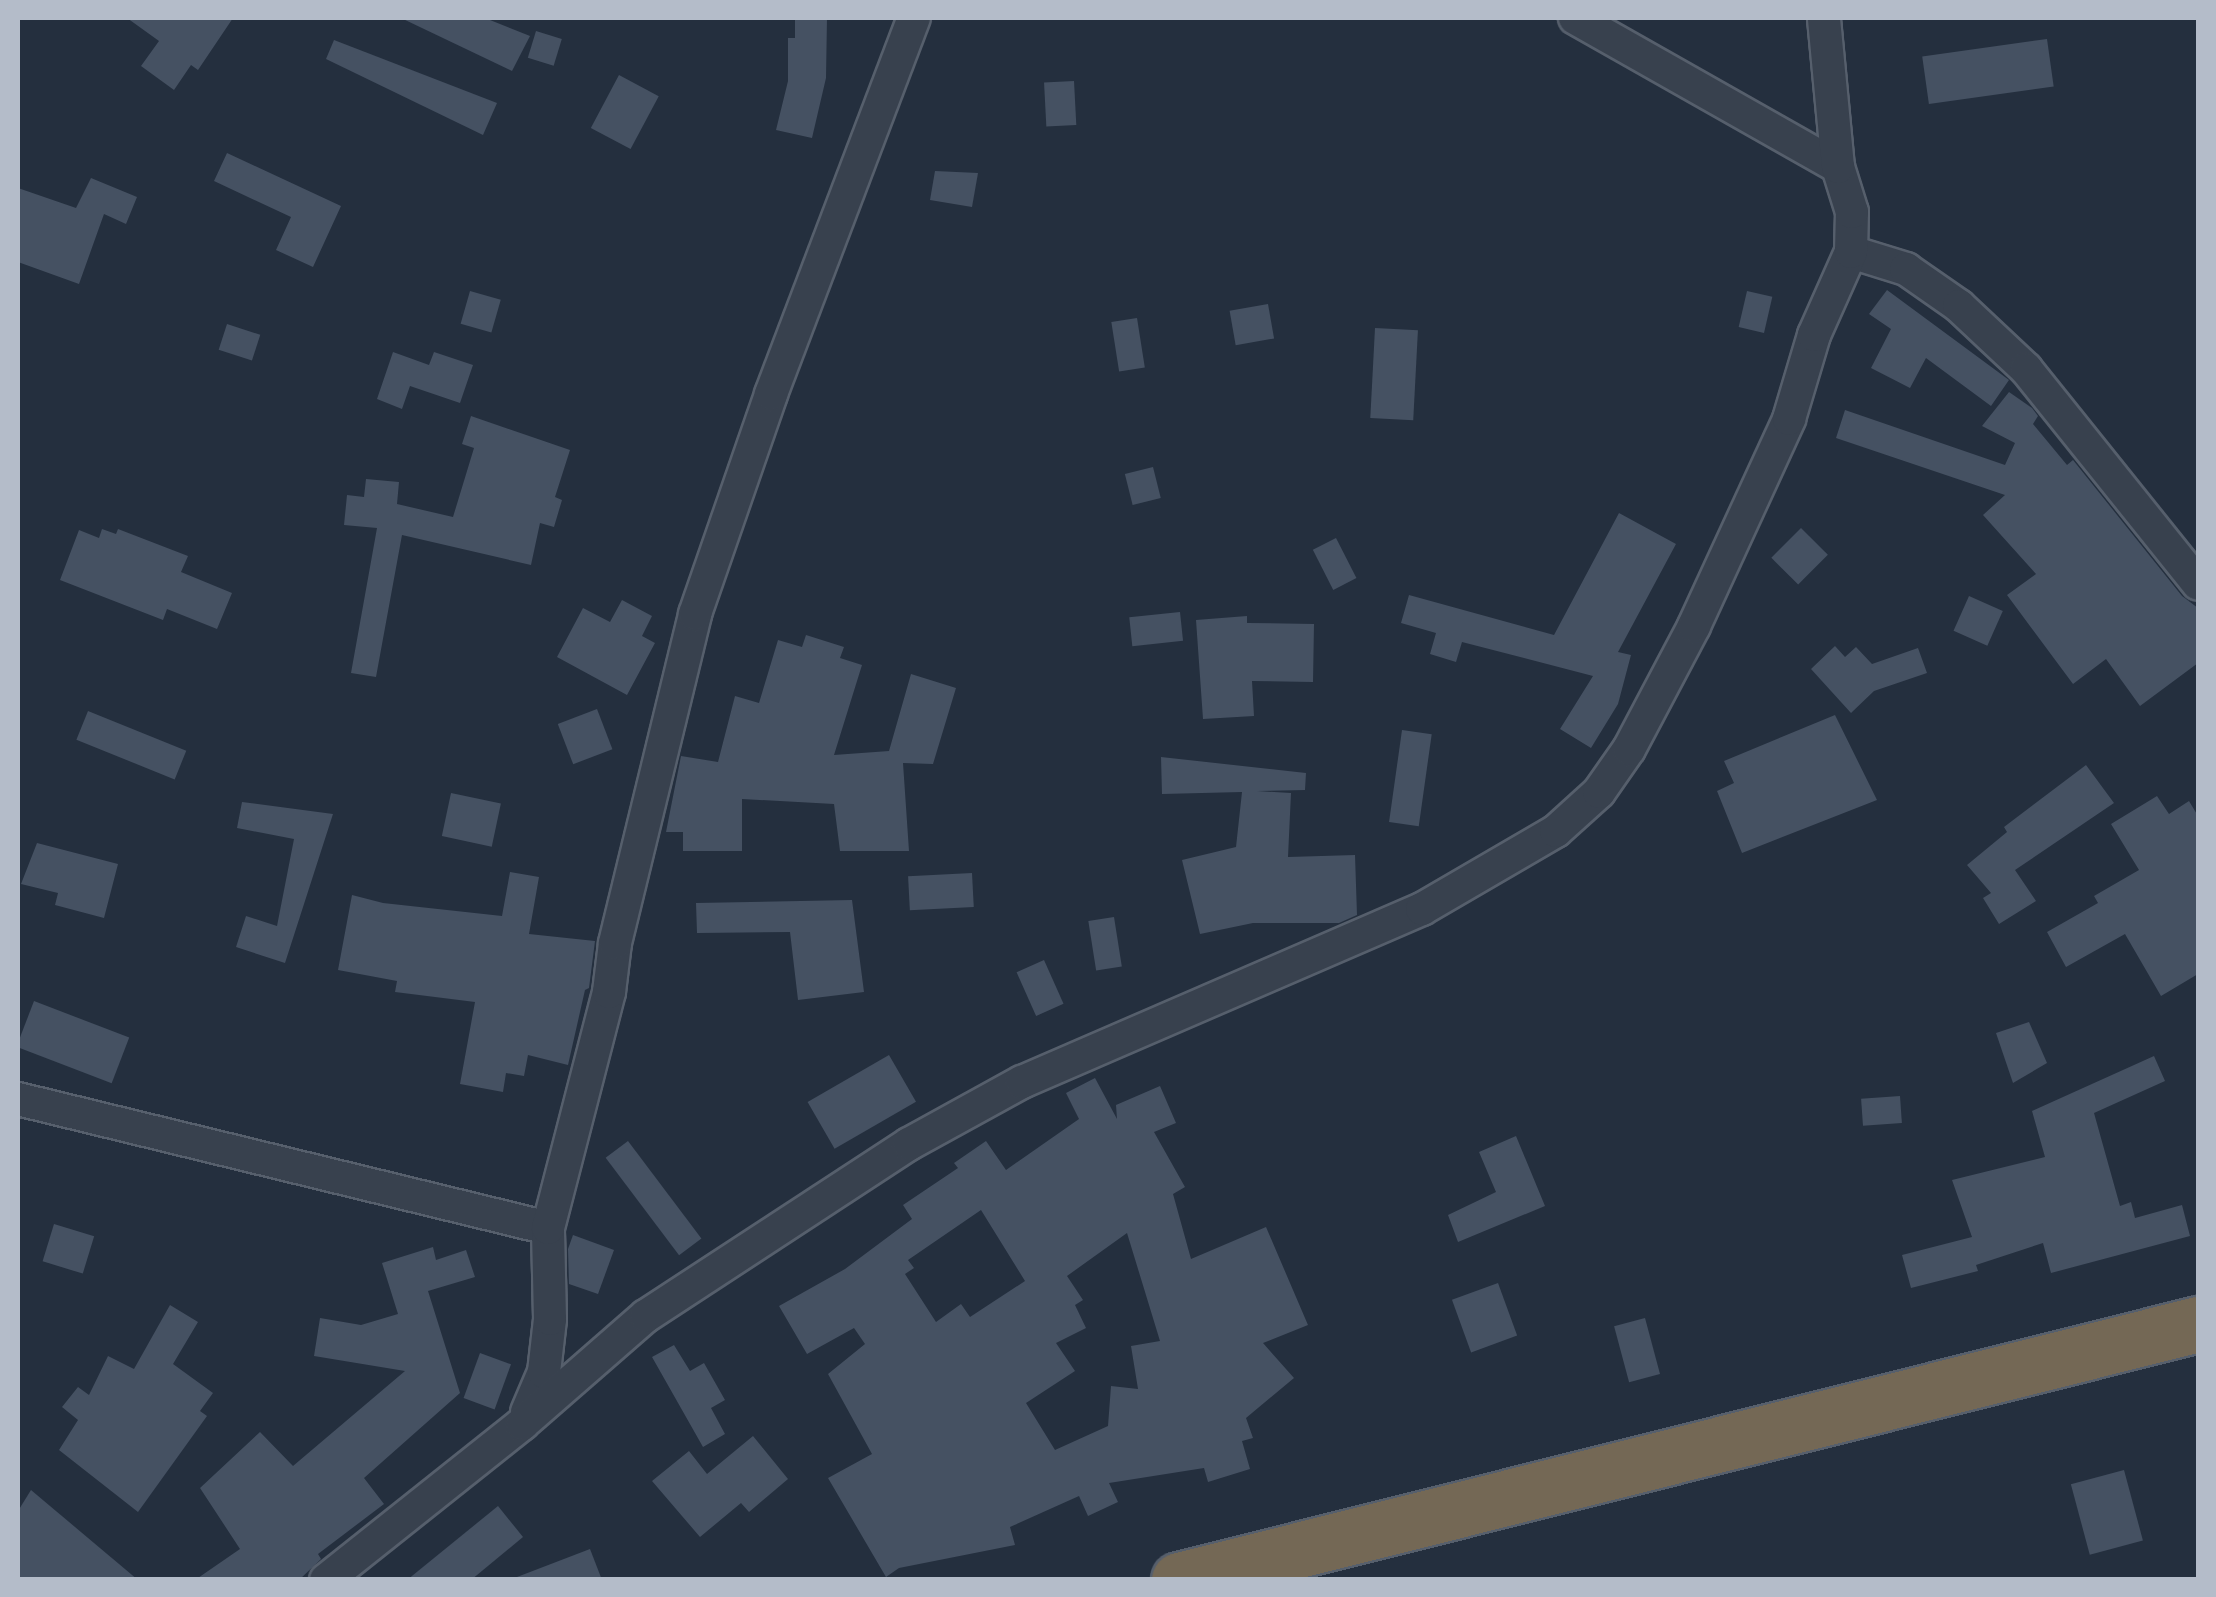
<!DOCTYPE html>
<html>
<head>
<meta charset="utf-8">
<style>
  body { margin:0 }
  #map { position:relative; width:2216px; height:1597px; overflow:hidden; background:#242f3e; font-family:Raleway,sans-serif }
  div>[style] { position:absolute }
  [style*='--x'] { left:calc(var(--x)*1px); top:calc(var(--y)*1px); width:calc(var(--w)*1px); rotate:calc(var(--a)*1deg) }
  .building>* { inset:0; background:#455162; transform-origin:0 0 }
  .roads { filter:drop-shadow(2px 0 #565f6c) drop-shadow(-2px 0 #565f6c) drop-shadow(0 2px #565f6c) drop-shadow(0 -2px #565f6c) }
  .street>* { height:32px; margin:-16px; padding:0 16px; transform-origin:16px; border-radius:16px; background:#38414e }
  .highway>* { height:55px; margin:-27.5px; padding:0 27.5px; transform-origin:27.5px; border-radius:27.5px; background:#746855 }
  span { translate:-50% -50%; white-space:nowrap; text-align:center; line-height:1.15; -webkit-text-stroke:9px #1d2633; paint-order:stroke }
  .frame { position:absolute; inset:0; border:20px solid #b4bcc9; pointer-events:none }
</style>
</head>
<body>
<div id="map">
  <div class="building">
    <i style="clip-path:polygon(127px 18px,233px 18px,198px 70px,191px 65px,174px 90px,141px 66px,159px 41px)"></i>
    <i style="clip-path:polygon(401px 18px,485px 18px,530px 36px,512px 71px)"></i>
    <i style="clip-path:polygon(795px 18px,827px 18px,826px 78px,812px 138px,776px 130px,788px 81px,788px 38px,795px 38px)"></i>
    <i style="left:536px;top:31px;width:27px;height:28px;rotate:17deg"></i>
    <i style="left:2047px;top:39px;width:48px;height:126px;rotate:82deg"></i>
    <i style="clip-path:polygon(334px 40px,497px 103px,483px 135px,326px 59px)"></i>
    <i style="left:619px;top:75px;width:45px;height:60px;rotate:28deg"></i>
    <i style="left:1074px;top:81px;width:44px;height:30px;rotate:87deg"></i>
    <i style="clip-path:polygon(227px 153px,341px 206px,313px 267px,276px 250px,291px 217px,214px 181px)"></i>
    <i style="clip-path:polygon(935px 171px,978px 173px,972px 207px,930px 200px)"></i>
    <i style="clip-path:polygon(91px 178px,137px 197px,126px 224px,104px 214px,79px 284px,18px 262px,18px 188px,76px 208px)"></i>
    <i style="clip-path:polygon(1887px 290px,2009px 380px,1991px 406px,1926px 358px,1910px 388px,1871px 368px,1891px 329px,1869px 314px)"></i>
    <i style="left:470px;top:291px;width:32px;height:34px;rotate:16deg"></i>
    <i style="left:1747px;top:291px;width:26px;height:37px;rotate:13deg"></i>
    <i style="left:1268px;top:304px;width:35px;height:39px;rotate:80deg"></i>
    <i style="left:1137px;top:318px;width:50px;height:26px;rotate:81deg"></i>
    <i style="left:227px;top:324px;width:35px;height:27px;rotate:18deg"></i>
    <i style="left:1375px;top:328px;width:43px;height:90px;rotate:3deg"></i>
    <i style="clip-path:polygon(393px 352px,429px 365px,434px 352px,473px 365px,460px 403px,410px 386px,402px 409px,377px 399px)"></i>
    <i style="clip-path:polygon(2009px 392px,2032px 408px,2038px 416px,2033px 424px,2067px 465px,2073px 460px,2182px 596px,2198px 608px,2198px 663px,2140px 706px,2106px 659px,2073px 684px,2007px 595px,2036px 574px,1983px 515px,2005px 495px,1836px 438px,1845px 410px,2005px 465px,2015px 443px,1982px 426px)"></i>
    <i style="clip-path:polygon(471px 416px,570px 450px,555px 497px,562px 500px,554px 527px,540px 523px,531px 565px,402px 535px,376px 677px,351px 673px,377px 528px,344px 525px,347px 495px,364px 497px,366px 479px,399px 482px,397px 504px,453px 517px,474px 448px,462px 444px)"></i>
    <i style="left:1153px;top:467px;width:32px;height:29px;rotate:76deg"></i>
    <i style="clip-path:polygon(1619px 513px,1676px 544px,1618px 652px,1631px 655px,1618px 704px,1591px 748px,1560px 729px,1593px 676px,1462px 642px,1456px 662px,1430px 654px,1436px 633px,1401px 623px,1409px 595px,1554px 635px)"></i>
    <i style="left:1801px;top:528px;width:38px;height:42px;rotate:45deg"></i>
    <i style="clip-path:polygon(102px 529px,116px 534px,118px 529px,188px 556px,181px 572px,232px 593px,217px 629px,167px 609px,163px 620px,60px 580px,79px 530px,99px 538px)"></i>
    <i style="left:1336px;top:538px;width:45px;height:26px;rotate:63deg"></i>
    <i style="left:1969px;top:596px;width:37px;height:38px;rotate:24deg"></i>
    <i style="clip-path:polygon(622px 600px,652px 616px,642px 636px,655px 643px,627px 695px,557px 657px,583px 608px,610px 622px)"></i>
    <i style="left:1180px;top:612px;width:29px;height:51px;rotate:84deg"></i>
    <i style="clip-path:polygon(1247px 616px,1247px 623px,1314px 624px,1313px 682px,1252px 681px,1254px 716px,1203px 719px,1196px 620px)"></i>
    <i style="clip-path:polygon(806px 635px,844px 647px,840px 658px,862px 665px,834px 755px,889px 751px,911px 674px,956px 688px,933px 764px,903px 763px,909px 851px,840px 851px,834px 804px,742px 799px,742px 851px,683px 851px,683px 832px,666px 832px,681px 756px,718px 762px,735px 696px,759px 703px,778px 640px,802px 647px)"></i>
    <i style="clip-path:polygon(1835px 646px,1845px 657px,1856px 647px,1872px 664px,1918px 648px,1927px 673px,1874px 691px,1851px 713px,1811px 669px)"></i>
    <i style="left:597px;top:709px;width:43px;height:42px;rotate:69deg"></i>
    <i style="left:88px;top:711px;width:106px;height:31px;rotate:22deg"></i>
    <i style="clip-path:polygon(1835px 715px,1877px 800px,1742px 853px,1717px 791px,1734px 783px,1724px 761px)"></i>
    <i style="left:1402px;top:730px;width:30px;height:93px;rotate:8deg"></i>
    <i style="clip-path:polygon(1161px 757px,1306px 773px,1305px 790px,1257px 791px,1291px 793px,1288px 857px,1355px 855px,1357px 915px,1339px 923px,1253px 923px,1200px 934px,1182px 860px,1236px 847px,1242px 792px,1162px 794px)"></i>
    <i style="clip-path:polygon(2086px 765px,2114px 803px,2015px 870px,2036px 901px,1999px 924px,1983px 898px,1991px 893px,1967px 865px,2007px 832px,2004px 827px)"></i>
    <i style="left:451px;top:793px;width:51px;height:44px;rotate:12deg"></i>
    <i style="clip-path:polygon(2157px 796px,2169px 814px,2189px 801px,2198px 816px,2198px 974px,2161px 996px,2125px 934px,2066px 967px,2047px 932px,2098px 903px,2094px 896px,2139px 870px,2111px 824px)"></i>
    <i style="clip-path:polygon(242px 802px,333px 814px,285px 963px,236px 947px,246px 916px,277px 926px,294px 839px,237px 828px)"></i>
    <i style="clip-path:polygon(37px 843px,118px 864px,104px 918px,55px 905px,58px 893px,21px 884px)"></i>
    <i style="clip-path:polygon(510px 872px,539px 877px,529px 934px,595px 941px,589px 988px,585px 990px,568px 1065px,528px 1055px,524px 1076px,506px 1073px,503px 1092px,460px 1084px,475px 1002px,395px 992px,397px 981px,338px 970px,352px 895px,383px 903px,502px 916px)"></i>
    <i style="left:972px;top:873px;width:34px;height:64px;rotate:87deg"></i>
    <i style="clip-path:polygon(852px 900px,864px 992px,798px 1000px,790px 932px,697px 933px,696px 903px)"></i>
    <i style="left:1114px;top:917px;width:50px;height:26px;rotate:81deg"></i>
    <i style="left:1044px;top:960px;width:48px;height:30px;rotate:66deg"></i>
    <i style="left:34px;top:1001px;width:102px;height:49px;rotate:21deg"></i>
    <i style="clip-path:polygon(2029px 1022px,2047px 1063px,2013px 1083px,1996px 1033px)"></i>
    <i style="left:889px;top:1055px;width:54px;height:94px;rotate:60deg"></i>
    <i style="clip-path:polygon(2154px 1056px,2165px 1081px,2094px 1113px,2120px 1206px,2131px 1202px,2135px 1218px,2182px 1205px,2190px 1236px,2051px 1273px,2043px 1243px,1976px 1265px,1978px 1271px,1911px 1288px,1902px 1255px,1972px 1237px,1952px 1180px,2045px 1157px,2032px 1111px)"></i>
    <i style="clip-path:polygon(evenodd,1095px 1078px,1117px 1119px,1116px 1105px,1160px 1086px,1176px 1123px,1154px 1132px,1185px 1187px,1173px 1194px,1191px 1259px,1266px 1227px,1308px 1325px,1263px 1343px,1294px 1378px,1246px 1418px,1253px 1438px,1242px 1441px,1250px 1469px,1208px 1482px,1204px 1468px,1109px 1483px,1118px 1502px,1088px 1516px,1079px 1496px,1010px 1527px,1015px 1545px,899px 1568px,886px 1577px,828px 1478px,872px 1454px,828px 1374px,865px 1344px,854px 1328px,807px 1354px,779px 1306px,845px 1269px,912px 1219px,903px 1205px,958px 1168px,954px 1163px,986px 1141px,1006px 1170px,1079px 1119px,1066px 1093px,1095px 1078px,981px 1210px,1025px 1281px,970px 1317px,961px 1304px,936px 1322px,905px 1274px,914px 1268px,908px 1260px,981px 1210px,1095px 1078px,1127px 1233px,1160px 1341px,1131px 1346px,1138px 1389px,1111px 1386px,1108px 1426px,1055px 1450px,1026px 1403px,1075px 1371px,1056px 1343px,1086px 1328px,1075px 1305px,1083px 1300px,1067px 1276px,1127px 1233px)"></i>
    <i style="left:1900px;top:1096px;width:27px;height:39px;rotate:86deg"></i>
    <i style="clip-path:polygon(1516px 1136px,1545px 1206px,1458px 1242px,1448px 1215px,1496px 1192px,1479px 1152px)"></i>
    <i style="left:628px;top:1141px;width:122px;height:28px;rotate:53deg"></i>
    <i style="left:54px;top:1224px;width:42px;height:39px;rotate:17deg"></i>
    <i style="clip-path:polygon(573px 1235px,614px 1250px,598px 1294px,569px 1284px,568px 1249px)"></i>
    <i style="clip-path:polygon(433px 1247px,436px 1260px,466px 1250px,475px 1277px,428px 1291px,460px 1393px,364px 1478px,384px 1504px,318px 1554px,321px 1559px,299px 1580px,195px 1580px,240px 1549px,200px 1488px,260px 1432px,293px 1466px,405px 1371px,314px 1356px,320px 1318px,361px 1325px,398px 1314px,382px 1263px)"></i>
    <i style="left:1498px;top:1283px;width:56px;height:49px;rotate:70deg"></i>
    <i style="clip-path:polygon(170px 1305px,198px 1322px,173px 1364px,213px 1393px,200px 1411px,207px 1416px,138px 1512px,59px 1450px,78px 1420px,62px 1407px,78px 1387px,89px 1395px,108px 1356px,134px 1369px)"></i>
    <i style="left:1645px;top:1318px;width:58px;height:32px;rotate:75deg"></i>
    <i style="clip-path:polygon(674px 1345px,690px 1371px,704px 1363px,725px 1400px,711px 1408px,725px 1434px,703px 1447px,652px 1357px)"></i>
    <i style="left:480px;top:1353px;width:33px;height:48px;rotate:20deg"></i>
    <i style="clip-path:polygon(753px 1436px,788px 1479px,749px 1512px,741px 1503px,700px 1537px,652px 1481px,689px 1451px,707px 1474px)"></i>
    <i style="left:2124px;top:1470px;width:73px;height:55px;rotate:75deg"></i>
    <i style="clip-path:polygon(31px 1490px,138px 1580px,18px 1580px,18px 1511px)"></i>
    <i style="clip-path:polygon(498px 1506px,523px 1537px,471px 1580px,407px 1580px)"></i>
    <i style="clip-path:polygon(590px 1549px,602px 1580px,517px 1580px,517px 1577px)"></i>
  </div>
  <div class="roads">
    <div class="street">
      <i style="--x:1575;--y:18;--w:302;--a:29.5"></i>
      <i style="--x:1851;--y:252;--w:58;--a:17.2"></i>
      <i style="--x:1906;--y:269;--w:65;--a:34.9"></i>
      <i style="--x:1959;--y:306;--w:92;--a:43.2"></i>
      <i style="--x:2026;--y:369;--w:275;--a:51.3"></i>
      <i style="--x:18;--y:1099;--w:545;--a:13.68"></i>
      <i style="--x:527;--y:1412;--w:43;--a:-67"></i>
      <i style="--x:544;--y:1372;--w:53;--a:-83.5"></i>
      <i style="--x:550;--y:1319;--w:91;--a:-91.3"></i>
      <i style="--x:548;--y:1228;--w:244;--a:-75.5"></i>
      <i style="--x:609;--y:992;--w:49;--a:-83"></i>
      <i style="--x:615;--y:943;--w:339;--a:-76.3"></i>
      <i style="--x:695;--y:614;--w:233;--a:-70.9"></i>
      <i style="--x:771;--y:394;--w:402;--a:-69.2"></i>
      <i style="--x:326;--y:1580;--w:251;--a:-38.5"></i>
      <i style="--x:522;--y:1424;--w:164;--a:-41.1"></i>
      <i style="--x:646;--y:1316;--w:314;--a:-33.2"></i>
      <i style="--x:909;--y:1144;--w:129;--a:-28.8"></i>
      <i style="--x:1022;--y:1082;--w:436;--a:-23.4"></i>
      <i style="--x:1422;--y:909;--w:155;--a:-30.2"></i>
      <i style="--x:1556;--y:831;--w:58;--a:-42.2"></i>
      <i style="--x:1599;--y:792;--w:52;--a:-55.1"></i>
      <i style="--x:1629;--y:749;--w:139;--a:-62.1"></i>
      <i style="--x:1694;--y:626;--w:228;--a:-65.3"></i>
      <i style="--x:1789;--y:419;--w:88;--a:-73.4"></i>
      <i style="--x:1814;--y:335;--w:91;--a:-66"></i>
      <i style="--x:1851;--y:252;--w:40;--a:-88.6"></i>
      <i style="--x:1852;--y:212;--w:47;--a:-107.3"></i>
      <i style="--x:1838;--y:167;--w:150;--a:-95.4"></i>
    </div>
    <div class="highway">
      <i style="--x:1179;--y:1580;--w:1051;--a:-14.1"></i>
    </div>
  </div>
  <div class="frame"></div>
</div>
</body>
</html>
